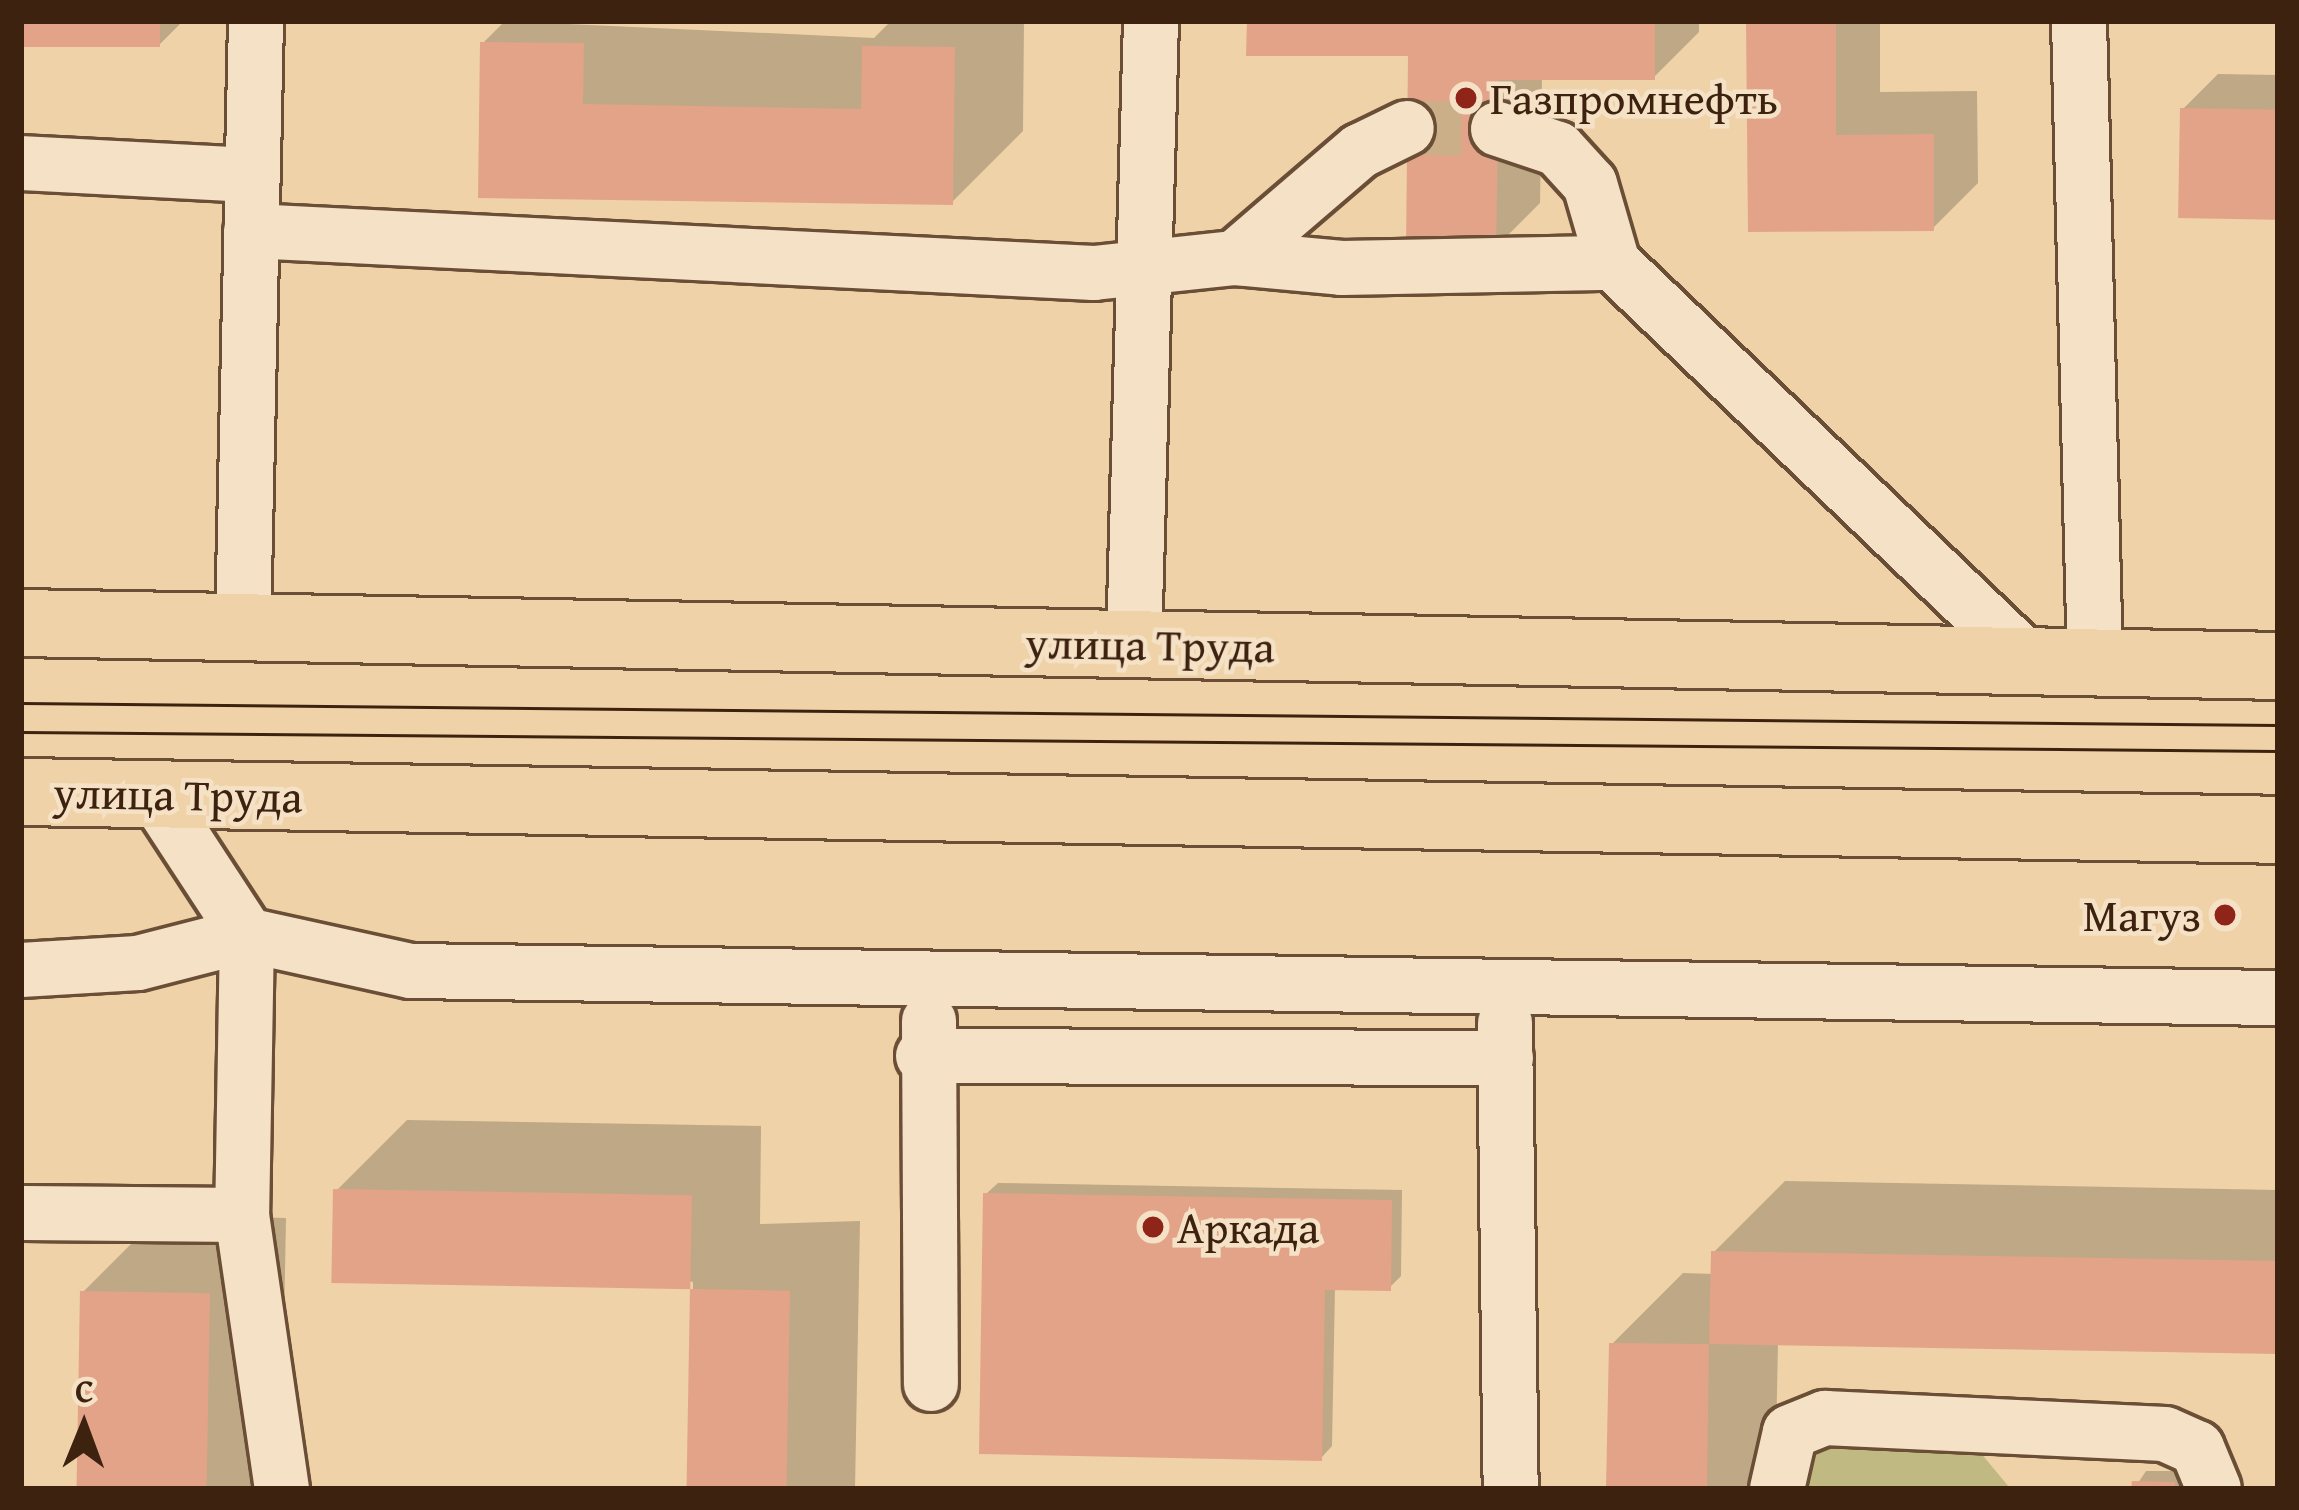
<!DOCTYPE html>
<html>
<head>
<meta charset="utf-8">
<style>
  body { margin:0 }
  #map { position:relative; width:2299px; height:1510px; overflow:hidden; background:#efd2a7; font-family:"Gentium Book Plus",serif }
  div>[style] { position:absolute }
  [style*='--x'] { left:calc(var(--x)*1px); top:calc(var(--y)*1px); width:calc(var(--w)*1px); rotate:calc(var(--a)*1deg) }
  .green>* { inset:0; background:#c0ba82 }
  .shadow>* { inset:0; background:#0003 }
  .building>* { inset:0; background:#e3a388; transform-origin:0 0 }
  .minor-tunnel>* { height:54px; margin-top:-27px; transform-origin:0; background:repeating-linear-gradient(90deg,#cbaf89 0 54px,transparent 0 81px) }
  .roads { filter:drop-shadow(3px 0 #6a4e36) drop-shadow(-3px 0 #6a4e36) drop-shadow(0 3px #6a4e36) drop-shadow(0 -3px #6a4e36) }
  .minor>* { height:54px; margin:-27px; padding:0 27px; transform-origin:27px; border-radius:27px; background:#f5e2c6 }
  .major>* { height:66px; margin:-33px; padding:0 33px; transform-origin:33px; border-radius:33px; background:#efd2a7 }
  .tram>* { height:3px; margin:-1.5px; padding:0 1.5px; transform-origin:1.5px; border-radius:1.5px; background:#3d2210 }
  .dots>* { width:33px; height:33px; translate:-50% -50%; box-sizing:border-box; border:6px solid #f5e2c6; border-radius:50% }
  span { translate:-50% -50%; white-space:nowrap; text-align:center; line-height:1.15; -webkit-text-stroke:9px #f5e2c6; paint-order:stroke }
  .poi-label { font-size:45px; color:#3d2210 }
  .left { translate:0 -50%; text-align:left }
  .right { translate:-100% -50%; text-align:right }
  .street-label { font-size:45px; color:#3d2210 }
  .frame { position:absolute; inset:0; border:24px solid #3d2210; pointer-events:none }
  .north { position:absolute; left:24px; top:1366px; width:120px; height:120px; -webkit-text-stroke:9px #f5e2c6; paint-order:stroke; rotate:1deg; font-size:33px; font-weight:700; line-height:48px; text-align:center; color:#3d2210 }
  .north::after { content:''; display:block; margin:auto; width:42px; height:54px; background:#3d2210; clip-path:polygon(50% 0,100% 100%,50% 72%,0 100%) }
</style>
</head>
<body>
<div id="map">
  <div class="green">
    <i style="clip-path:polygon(1820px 1437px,1975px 1446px,2009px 1487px,2093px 1489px,1802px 1489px)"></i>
  </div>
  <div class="shadow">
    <i style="clip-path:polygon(21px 21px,183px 21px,159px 45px,21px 44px)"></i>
    <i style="clip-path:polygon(505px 21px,874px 38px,891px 21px,1024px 21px,1023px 131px,952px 202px,481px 195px,483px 43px)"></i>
    <i style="clip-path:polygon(1250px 21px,1699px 21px,1699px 32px,1654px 77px,1542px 77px,1540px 203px,1495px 248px,1411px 53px)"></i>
    <i style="clip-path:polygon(1749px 21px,1880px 21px,1880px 92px,1977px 91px,1978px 183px,1933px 228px,1750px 229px)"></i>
    <i style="clip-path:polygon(2218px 74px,2278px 75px,2278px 216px,2183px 109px)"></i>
    <i style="clip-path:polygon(407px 1120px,761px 1126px,760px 1224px,860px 1221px,855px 1489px,690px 1489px,693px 1282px,336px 1191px)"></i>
    <i style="clip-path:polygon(1785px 1181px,2278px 1190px,2278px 1351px,1778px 1343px,1775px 1489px,1609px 1489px,1612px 1344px,1683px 1273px,1714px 1274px,1714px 1252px)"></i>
    <i style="clip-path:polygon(998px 1183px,1402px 1190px,1401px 1276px,1389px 1288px,1335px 1287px,1332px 1446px,1321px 1458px,986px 1194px)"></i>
    <i style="clip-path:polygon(160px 1215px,286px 1218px,281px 1489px,80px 1489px,83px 1292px)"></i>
    <i style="clip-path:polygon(2146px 1471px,2186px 1471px,2185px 1489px,2134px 1489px)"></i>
  </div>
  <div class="building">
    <i style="left:21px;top:21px;width:139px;height:26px"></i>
    <i style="clip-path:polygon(1247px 21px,1655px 21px,1655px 80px,1499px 80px,1496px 251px,1406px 251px,1408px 56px,1246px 56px)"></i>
    <i style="clip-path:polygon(1746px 21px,1836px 21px,1836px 135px,1934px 134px,1934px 231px,1748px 232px)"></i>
    <i style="clip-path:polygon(480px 42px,584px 43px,583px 104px,861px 109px,862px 46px,955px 47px,953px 205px,478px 198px)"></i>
    <i style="left:2180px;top:108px;width:98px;height:110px;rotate:1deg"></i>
    <i style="left:333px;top:1189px;width:359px;height:94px;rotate:1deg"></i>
    <i style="clip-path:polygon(983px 1193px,1392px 1200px,1391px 1291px,1325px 1290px,1322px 1461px,979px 1454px)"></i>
    <i style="clip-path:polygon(1711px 1251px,2278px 1261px,2278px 1354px,1709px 1344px,1707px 1489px,1606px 1489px,1609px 1343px,1709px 1344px)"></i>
    <i style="left:690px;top:1289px;width:100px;height:200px;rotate:1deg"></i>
    <i style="left:80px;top:1291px;width:130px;height:198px;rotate:1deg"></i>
    <i style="clip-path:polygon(2132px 1481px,2175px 1482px,2175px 1489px,2131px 1489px)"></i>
  </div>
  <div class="minor-tunnel">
    <i style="--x:1407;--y:128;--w:91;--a:0.6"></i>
  </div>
  <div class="roads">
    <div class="minor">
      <i style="--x:2079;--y:21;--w:642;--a:88.57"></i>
      <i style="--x:1498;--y:129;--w:63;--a:18.4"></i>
      <i style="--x:1558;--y:149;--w:47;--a:47.6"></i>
      <i style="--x:1590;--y:184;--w:82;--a:73.8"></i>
      <i style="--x:21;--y:163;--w:231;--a:3"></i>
      <i style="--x:251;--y:231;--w:844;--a:2.85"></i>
      <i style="--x:1094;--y:273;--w:142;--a:-6.1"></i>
      <i style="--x:1235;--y:258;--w:107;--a:5.3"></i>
      <i style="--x:1342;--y:268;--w:271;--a:-1.1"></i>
      <i style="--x:1613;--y:263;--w:577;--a:43.74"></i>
      <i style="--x:1235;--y:258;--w:165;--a:-40.6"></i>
      <i style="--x:1360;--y:151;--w:52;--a:-26.1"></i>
      <i style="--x:243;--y:626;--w:605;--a:-88.77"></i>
      <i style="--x:1134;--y:644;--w:623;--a:-88.44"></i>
      <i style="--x:154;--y:793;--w:170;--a:56.8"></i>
      <i style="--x:247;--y:935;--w:280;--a:91"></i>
      <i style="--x:242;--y:1215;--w:277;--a:81.7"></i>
      <i style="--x:21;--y:970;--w:117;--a:-3.4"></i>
      <i style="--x:138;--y:963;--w:113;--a:-14.4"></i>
      <i style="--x:247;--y:935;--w:168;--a:12.4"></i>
      <i style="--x:411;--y:971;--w:1867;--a:0.83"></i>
      <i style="--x:929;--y:1021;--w:363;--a:89.7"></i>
      <i style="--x:1505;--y:1023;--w:466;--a:89.3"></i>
      <i style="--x:923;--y:1056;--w:583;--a:0.2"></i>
      <i style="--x:21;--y:1213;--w:221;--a:0.5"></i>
      <i style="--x:1777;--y:1489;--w:58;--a:-77.2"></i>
      <i style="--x:1790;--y:1432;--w:38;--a:-22"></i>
      <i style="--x:1825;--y:1418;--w:340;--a:2.7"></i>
      <i style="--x:2165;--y:1434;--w:35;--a:24"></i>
      <i style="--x:2197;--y:1448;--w:44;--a:67.5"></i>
    </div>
    <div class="major">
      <i style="--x:21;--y:623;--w:2257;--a:1.09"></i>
      <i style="--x:21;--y:792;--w:2257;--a:0.96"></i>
    </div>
  </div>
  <div class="tram">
    <i style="--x:21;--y:703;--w:2257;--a:0.56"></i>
    <i style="--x:21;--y:732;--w:2257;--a:0.48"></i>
  </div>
  <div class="dots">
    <i style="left:1466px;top:98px;background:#8f2418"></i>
    <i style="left:2225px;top:915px;background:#8f2418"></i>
    <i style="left:1153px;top:1227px;background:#8f2418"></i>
  </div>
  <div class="poi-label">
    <span class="left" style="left:1490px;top:98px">Газпромнефть</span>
    <span class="right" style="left:2201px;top:915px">Магуз</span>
    <span class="left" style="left:1177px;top:1227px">Аркада</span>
  </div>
  <div class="street-label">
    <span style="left:1150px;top:644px;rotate:1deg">улица Труда</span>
    <span style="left:178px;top:794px;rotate:1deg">улица Труда</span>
  </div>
  <div class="frame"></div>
  <div class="north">С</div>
</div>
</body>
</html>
